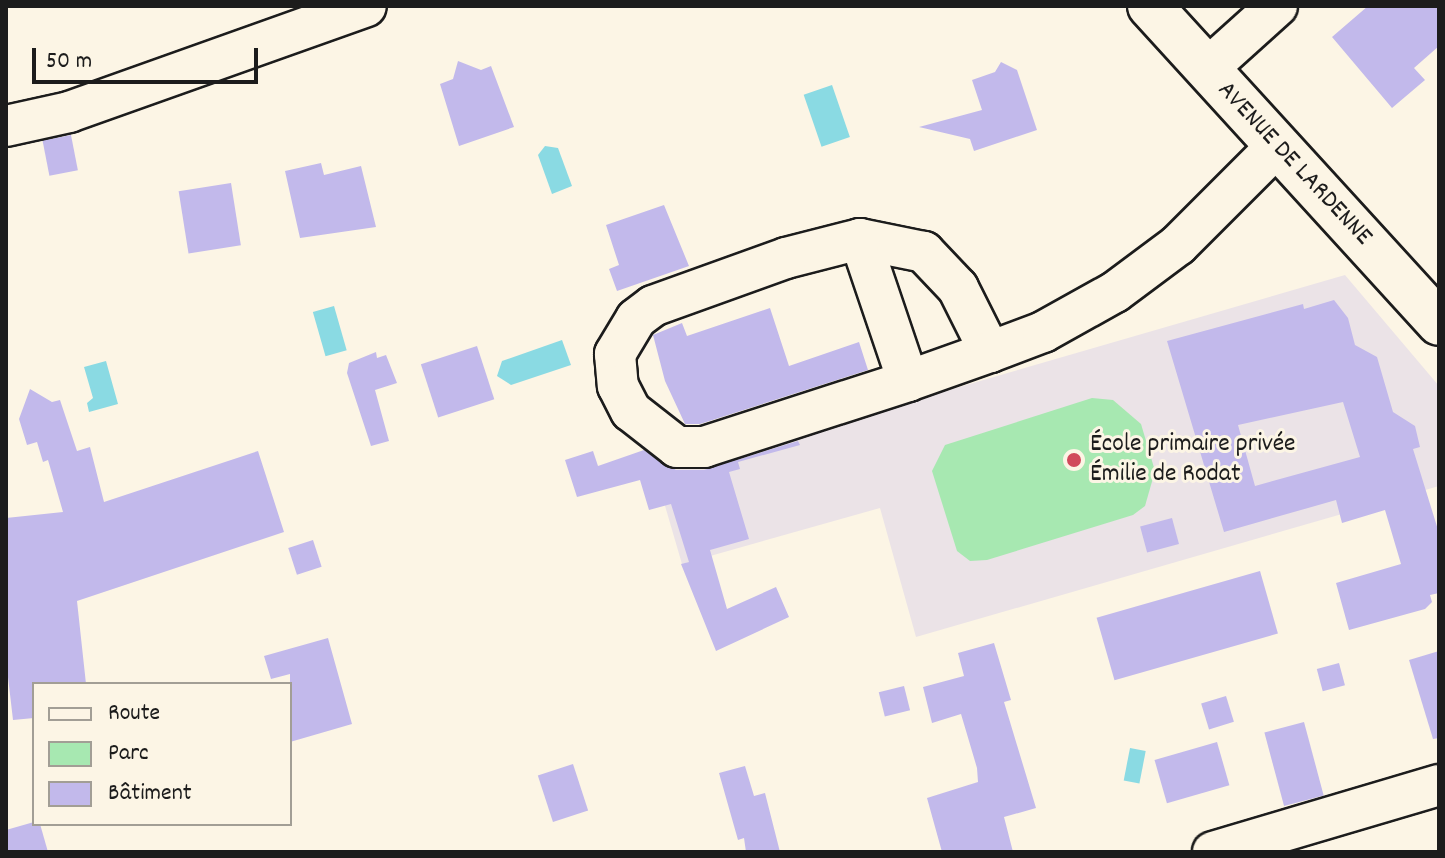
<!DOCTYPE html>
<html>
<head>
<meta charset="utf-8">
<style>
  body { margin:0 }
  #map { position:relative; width:1445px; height:858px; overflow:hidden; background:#fcf5e5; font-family:Dekko,sans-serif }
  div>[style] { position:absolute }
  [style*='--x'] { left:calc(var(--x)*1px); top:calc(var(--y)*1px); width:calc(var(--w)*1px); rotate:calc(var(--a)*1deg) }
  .built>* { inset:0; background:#ebe3e7 }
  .green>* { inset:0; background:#a7e8b1 }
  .water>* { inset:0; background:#8adae3; transform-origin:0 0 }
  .building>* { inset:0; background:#c2b9eb; transform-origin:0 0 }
  .roads { filter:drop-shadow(2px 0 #1c1c1c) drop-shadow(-2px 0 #1c1c1c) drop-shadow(0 2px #1c1c1c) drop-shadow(0 -2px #1c1c1c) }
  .minor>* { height:40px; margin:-20px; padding:0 20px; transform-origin:20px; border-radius:20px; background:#fcf5e5 }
  .major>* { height:44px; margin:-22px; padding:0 22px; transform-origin:22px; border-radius:22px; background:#fcf5e5 }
  .dots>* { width:22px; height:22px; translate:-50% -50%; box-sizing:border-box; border:4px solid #fcf5e5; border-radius:50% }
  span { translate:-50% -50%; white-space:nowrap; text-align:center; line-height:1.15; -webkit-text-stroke:6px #fcf5e5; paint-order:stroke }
  .street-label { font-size:26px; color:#1c1c1c }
  .poi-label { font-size:26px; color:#1c1c1c }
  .left { translate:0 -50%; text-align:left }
  .frame { position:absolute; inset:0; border:8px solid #1c1c1c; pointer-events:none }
  .legend { position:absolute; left:32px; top:682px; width:260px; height:144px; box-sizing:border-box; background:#fcf5e5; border:2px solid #a29e95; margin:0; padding:10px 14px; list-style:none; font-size:24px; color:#1c1c1c }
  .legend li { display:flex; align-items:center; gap:16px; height:40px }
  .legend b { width:40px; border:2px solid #a29e95 }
  .scale { position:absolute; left:32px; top:48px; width:226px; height:36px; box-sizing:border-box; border:4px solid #1c1c1c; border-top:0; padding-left:10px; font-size:24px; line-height:28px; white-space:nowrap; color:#1c1c1c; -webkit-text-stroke:6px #fcf5e5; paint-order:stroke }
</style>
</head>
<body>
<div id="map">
  <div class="built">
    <i style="clip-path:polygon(1345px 275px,1439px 386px,1439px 486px,916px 637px,880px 508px,682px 564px,656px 475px)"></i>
  </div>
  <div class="green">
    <i style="clip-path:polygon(1092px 398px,1113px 400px,1141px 424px,1155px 471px,1145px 506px,1133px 515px,987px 560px,970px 561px,957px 551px,932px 471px,945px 445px)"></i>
  </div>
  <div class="water">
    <i style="left:832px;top:85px;width:55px;height:30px;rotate:71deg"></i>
    <i style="clip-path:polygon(545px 146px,558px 148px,572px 186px,552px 194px,538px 155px)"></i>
    <i style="left:334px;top:306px;width:46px;height:22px;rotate:74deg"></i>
    <i style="clip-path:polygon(562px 340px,571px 365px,511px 385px,497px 376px,502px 361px)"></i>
    <i style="clip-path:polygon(106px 361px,118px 404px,89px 412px,87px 403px,93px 398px,84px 367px)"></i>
    <i style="left:1130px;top:748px;width:16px;height:33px;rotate:11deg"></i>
  </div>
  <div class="building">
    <i style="clip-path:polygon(1368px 6px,1439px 6px,1439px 46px,1414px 68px,1425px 80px,1392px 108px,1332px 37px)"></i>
    <i style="clip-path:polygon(458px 61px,481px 70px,491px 66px,514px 127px,459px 146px,440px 84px,453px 79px)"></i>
    <i style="clip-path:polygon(1001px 62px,1017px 70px,1037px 130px,974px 151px,970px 139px,919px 127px,982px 110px,972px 80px,995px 72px)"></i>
    <i style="left:71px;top:135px;width:36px;height:29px;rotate:79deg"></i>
    <i style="clip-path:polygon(321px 163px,324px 175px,361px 166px,376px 227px,300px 238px,285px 171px)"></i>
    <i style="left:231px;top:183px;width:63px;height:53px;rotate:81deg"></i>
    <i style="clip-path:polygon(664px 205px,689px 266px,617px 291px,609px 269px,619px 265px,606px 225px)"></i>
    <i style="clip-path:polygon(evenodd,1334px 300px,1348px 318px,1355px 345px,1377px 357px,1393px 412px,1415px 426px,1420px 447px,1413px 449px,1439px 533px,1439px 593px,1430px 595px,1432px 602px,1425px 609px,1349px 630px,1336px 583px,1401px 564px,1385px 510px,1342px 523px,1336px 500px,1224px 532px,1167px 341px,1303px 304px,1304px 309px,1334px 300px,1343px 402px,1360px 457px,1255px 486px,1238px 425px,1343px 402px)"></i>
    <i style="clip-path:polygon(770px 308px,789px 366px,859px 342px,868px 370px,700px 424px,685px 424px,665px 381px,653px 335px,682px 323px,687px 336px)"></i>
    <i style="left:477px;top:346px;width:56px;height:59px;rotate:72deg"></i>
    <i style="clip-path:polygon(376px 352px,377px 358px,386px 355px,397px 383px,375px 390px,389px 441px,371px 446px,347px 373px,349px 363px)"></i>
    <i style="clip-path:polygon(30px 389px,52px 402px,60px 400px,77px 451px,90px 447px,104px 502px,258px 451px,284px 532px,77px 601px,86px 684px,34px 684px,34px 718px,13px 720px,6px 660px,6px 518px,63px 512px,48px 460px,43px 462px,37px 442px,27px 445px,19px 419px)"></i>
    <i style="clip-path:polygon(798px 441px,800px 445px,738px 462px,740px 469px,729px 472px,749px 539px,710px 550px,727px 609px,776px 587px,789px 617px,716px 651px,681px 564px,689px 562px,671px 504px,649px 510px,640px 480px,577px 497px,565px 460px,593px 451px,598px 466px,644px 450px,676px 470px,704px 470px)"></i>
    <i style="left:1172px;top:518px;width:27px;height:33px;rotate:75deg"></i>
    <i style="left:313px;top:540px;width:28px;height:26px;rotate:72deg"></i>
    <i style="left:1260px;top:571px;width:65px;height:170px;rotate:74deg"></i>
    <i style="clip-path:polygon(328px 638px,352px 724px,290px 742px,290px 674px,271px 679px,264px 656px)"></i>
    <i style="clip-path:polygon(994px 643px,1011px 700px,1004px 702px,1036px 808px,1004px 817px,1013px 852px,942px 852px,927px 798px,978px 782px,977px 768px,961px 714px,932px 723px,923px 687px,964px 676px,958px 653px)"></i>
    <i style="clip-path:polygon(1439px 651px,1439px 738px,1433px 739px,1409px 660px)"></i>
    <i style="left:1339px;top:663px;width:23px;height:23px;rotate:75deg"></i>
    <i style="left:904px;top:686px;width:25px;height:26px;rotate:76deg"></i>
    <i style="left:1226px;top:696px;width:27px;height:26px;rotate:73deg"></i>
    <i style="left:1304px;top:722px;width:76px;height:41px;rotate:75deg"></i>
    <i style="left:1217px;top:742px;width:45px;height:65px;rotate:74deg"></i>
    <i style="left:573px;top:764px;width:49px;height:37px;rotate:72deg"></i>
    <i style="clip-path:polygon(745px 766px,754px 796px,765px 793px,780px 852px,746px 852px,744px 838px,738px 840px,719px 773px)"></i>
    <i style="clip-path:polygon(34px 822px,40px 824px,48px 852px,6px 852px,6px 830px)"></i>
  </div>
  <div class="roads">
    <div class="minor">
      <i style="--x:1207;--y:69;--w:94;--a:-42"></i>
      <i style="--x:6;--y:126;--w:65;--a:-12.5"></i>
      <i style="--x:69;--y:112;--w:315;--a:-19.6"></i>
      <i style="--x:860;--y:239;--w:150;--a:71.3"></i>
      <i style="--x:990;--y:352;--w:72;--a:-116.6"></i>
      <i style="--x:958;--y:288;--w:50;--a:-133.4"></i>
      <i style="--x:924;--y:252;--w:65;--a:-168.5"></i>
      <i style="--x:860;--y:239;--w:76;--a:165.6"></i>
      <i style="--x:786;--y:258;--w:141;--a:160.2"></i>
      <i style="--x:653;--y:306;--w:21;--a:143"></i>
      <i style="--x:636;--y:319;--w:41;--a:121"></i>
      <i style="--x:615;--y:354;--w:32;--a:85"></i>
      <i style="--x:618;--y:386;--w:28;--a:63"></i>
      <i style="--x:631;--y:411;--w:58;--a:38"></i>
      <i style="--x:677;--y:447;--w:27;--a:0"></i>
      <i style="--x:704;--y:447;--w:214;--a:-17.9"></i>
      <i style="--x:908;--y:381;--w:87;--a:-19.5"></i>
      <i style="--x:990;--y:352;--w:57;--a:-20.7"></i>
      <i style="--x:1043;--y:332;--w:82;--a:-29.1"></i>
      <i style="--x:1115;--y:292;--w:79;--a:-36.7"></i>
      <i style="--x:1178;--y:245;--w:140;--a:-45"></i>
      <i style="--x:1213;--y:852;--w:236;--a:-16.5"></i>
    </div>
    <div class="major">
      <i style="--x:1150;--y:6;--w:429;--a:47.6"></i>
    </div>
  </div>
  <div class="dots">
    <i style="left:1074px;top:460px;background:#d1495b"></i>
  </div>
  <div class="street-label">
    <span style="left:1294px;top:164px;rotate:47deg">AVENUE DE LARDENNE</span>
  </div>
  <div class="poi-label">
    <span class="left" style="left:1090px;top:460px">École primaire privée<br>Émilie de Rodat</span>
  </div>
  <div class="frame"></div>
  <ul class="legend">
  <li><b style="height:10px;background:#fcf5e5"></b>Route</li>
  <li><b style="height:22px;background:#a7e8b1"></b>Parc</li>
  <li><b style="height:22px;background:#c2b9eb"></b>Bâtiment</li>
  </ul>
  <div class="scale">50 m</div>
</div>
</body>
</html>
